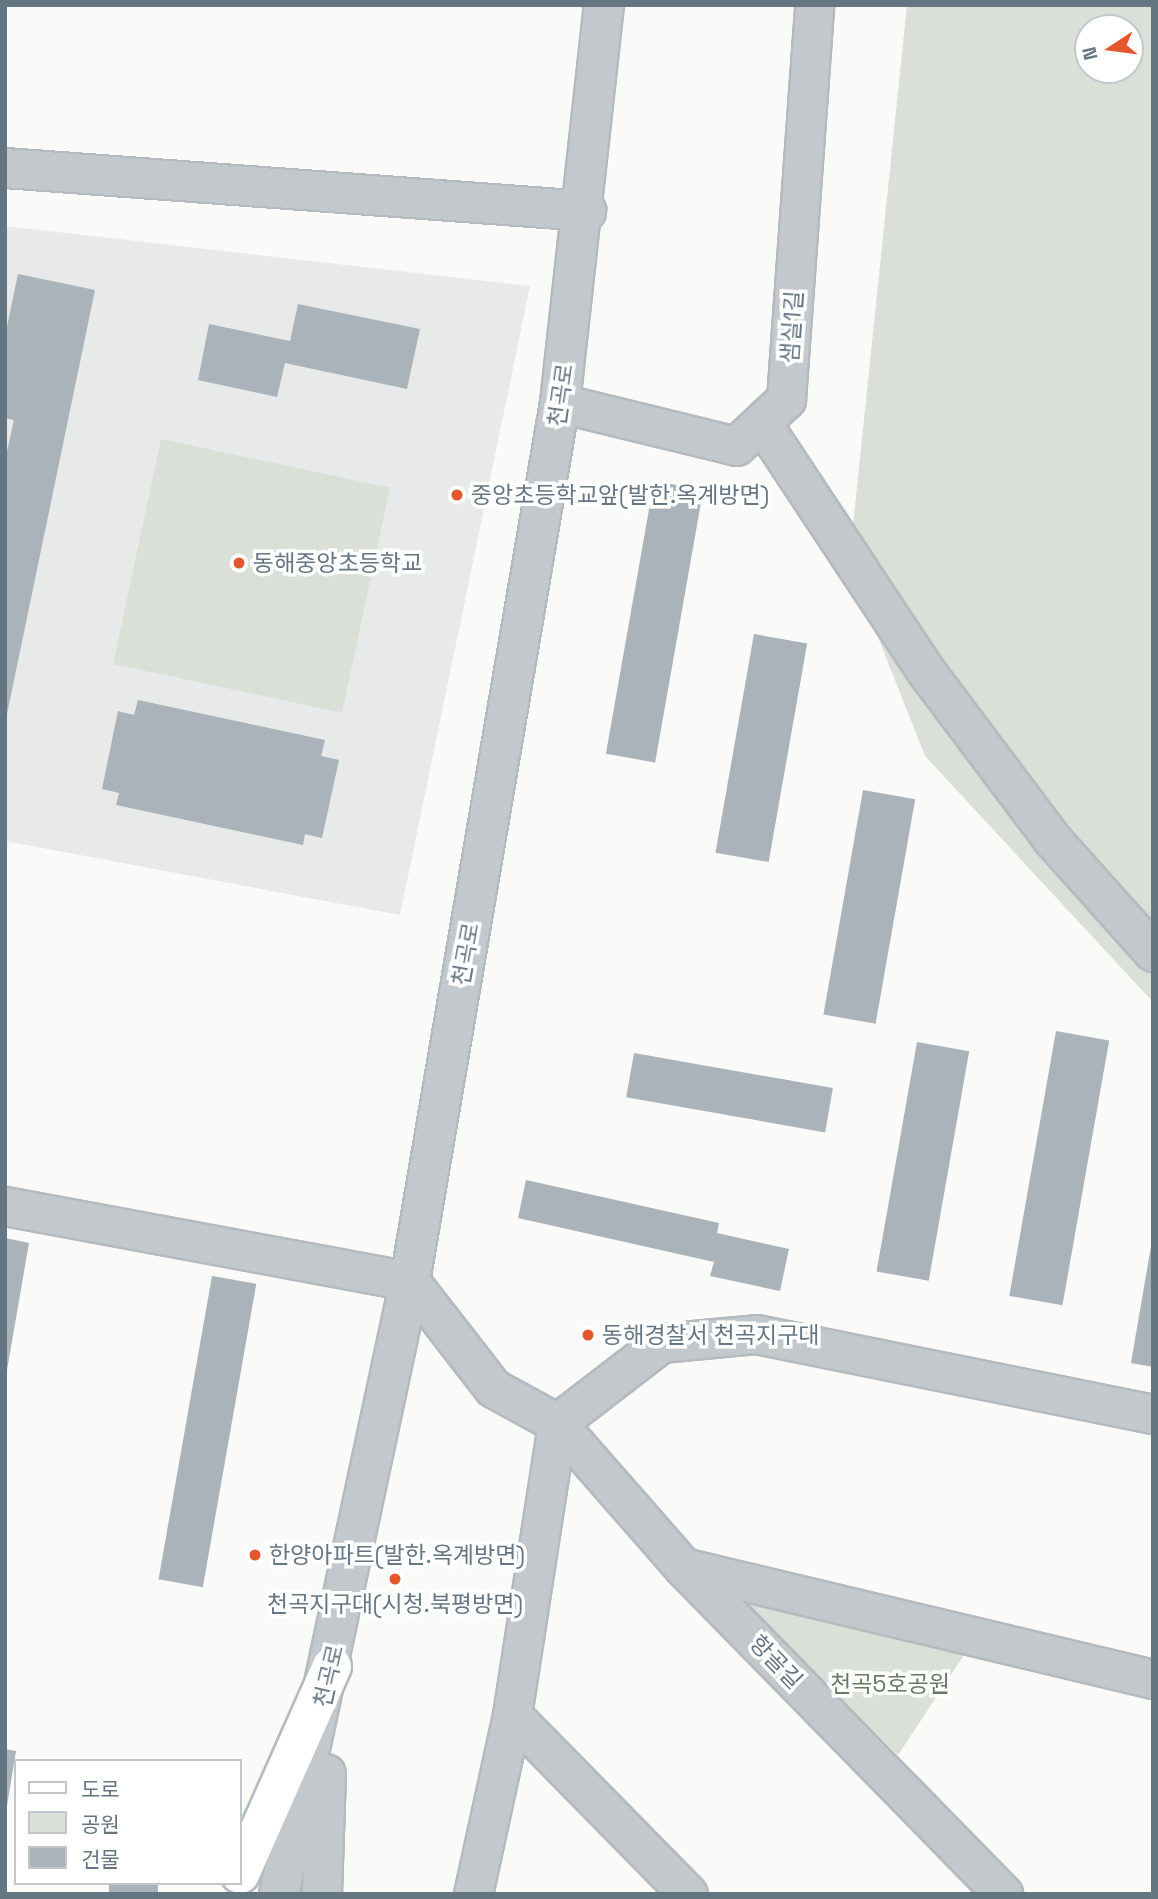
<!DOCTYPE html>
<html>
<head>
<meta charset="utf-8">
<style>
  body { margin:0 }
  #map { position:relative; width:1158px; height:1899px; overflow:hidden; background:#fafaf8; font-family:"Space Grotesk","Noto Sans KR",sans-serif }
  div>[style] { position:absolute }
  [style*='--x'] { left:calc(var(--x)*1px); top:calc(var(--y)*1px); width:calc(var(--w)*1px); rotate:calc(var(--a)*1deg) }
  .built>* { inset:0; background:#e8e9e9 }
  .green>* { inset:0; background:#dadfd7; transform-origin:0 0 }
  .building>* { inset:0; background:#aab3b9; transform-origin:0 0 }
  .roads { filter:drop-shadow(2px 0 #b5babe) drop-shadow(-2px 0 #b5babe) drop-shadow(0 2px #b5babe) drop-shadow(0 -2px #b5babe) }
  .minor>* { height:37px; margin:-18.5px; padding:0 18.5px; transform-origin:18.5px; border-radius:18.5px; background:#c3c8cc }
  .tertiary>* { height:38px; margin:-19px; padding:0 19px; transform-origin:19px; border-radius:19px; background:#c3c8cc }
  .primary>* { height:38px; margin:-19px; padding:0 19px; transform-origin:19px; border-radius:19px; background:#fff }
  .dots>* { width:19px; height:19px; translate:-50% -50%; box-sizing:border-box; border:4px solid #fff; border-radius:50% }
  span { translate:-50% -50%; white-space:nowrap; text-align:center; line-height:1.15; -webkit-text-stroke:7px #fff; paint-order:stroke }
  .street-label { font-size:23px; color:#657683 }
  .poi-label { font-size:23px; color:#657683 }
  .left { translate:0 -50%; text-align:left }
  .park-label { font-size:23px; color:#687a64 }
  .frame { position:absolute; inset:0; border:7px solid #657683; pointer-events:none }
  .legend { position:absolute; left:14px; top:1759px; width:228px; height:126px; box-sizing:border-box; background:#fff; border:2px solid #c1c8cd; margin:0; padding:9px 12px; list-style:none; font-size:21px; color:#657683 }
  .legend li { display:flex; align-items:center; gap:14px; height:35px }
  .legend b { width:35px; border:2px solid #c1c8cd }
  .north { position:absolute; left:1074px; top:14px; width:70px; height:70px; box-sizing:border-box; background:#fff; border:2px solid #c1c8cd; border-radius:50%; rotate:257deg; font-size:19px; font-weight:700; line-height:28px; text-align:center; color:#657683 }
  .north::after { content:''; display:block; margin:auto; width:24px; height:32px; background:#e4572e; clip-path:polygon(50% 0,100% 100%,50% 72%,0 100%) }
</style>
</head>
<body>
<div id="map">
  <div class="built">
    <i style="clip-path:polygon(5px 226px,530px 286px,400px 915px,5px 841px)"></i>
  </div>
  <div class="green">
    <i style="clip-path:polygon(evenodd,907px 5px,1153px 5px,1153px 1002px,925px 756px,849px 564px,907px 5px,1088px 28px,1130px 28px,1130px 70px,1088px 70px,1088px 28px)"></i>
    <i style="left:161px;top:439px;width:234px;height:230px;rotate:12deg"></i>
    <i style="clip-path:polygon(741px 1600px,964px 1655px,898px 1755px)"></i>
  </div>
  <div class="building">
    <i style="clip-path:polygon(18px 274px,95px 290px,6px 719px,5px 460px,14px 420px,5px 418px,5px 336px)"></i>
    <i style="clip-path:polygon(298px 304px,420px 329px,407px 389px,285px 363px,277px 397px,198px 380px,209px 324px,290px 341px)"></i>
    <i style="left:654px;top:481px;width:50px;height:277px;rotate:10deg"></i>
    <i style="left:754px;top:634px;width:54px;height:222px;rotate:10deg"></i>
    <i style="clip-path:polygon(138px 700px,325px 740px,321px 756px,339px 760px,322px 838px,305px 834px,303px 845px,116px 805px,119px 793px,102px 789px,118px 711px,134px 715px)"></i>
    <i style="left:863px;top:790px;width:53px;height:228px;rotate:10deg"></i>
    <i style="left:1056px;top:1031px;width:54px;height:269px;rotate:10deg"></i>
    <i style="left:917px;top:1042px;width:53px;height:233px;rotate:10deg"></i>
    <i style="left:634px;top:1053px;width:202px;height:45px;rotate:10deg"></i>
    <i style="clip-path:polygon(526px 1180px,719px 1223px,717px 1233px,789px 1249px,780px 1291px,710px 1276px,714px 1262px,518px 1218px)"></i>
    <i style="clip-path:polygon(5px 1238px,29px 1243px,7px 1370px,5px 1370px)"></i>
    <i style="clip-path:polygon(1151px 1246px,1153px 1246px,1153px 1367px,1131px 1363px)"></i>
    <i style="left:212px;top:1276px;width:45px;height:308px;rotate:10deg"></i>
    <i style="clip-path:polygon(5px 1749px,16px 1751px,7px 1806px,5px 1806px)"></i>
    <i style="left:109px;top:1883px;width:49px;height:11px"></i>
  </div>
  <div class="roads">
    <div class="minor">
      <i style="--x:560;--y:403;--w:181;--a:13.7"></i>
      <i style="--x:736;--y:446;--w:69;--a:-43.2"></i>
      <i style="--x:786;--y:399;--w:395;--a:-85.9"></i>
      <i style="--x:763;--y:425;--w:294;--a:56.5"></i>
      <i style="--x:925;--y:670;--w:210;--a:53.1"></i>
      <i style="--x:1051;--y:838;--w:153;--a:48.2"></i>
      <i style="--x:5;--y:1206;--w:412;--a:10.5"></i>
      <i style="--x:410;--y:1281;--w:135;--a:52.2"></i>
      <i style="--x:493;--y:1388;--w:73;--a:28.7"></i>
      <i style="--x:557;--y:1423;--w:131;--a:-37.6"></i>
      <i style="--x:661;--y:1343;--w:95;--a:-5.4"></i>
      <i style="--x:756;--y:1334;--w:405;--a:11.4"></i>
      <i style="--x:557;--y:1423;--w:191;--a:48.8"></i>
      <i style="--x:683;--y:1567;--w:458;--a:45.6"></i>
      <i style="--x:683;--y:1567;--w:483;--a:13.4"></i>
      <i style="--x:512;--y:1715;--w:251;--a:45.5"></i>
      <i style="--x:473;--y:1894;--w:183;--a:-77.7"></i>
      <i style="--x:512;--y:1715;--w:295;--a:-81.2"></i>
    </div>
    <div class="tertiary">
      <i style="--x:5;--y:168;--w:583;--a:4.23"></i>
      <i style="--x:279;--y:1894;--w:627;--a:-77.94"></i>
      <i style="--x:410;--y:1281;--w:891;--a:-80.31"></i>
      <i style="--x:560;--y:403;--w:400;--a:-83.7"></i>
      <i style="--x:322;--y:1894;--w:120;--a:-88.1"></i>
    </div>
    <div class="primary">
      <i style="--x:240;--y:1874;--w:227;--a:-66.1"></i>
    </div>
  </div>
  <div class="dots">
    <i style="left:457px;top:495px;background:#e4572e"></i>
    <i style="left:239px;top:563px;background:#e4572e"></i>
    <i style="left:588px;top:1335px;background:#e4572e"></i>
    <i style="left:255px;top:1555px;background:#e4572e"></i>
    <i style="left:395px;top:1579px;background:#e4572e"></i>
  </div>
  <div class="street-label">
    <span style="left:792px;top:327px;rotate:-86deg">샘실1길</span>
    <span style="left:561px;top:395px;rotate:-82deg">천곡로</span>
    <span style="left:466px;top:954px;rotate:-80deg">천곡로</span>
    <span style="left:776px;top:1662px;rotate:46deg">항골길</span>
    <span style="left:329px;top:1676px;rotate:-77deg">천곡로</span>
  </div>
  <div class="poi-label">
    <span class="left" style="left:471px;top:495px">중앙초등학교앞(발한.옥계방면)</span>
    <span class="left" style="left:253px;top:563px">동해중앙초등학교</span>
    <span class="left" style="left:602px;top:1335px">동해경찰서 천곡지구대</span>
    <span class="left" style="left:269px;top:1555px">한양아파트(발한.옥계방면)</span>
    <span style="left:395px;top:1604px">천곡지구대(시청.북평방면)</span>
  </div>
  <div class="park-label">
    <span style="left:890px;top:1684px">천곡5호공원</span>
  </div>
  <div class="frame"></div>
  <ul class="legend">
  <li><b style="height:9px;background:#fff"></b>도로</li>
  <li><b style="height:19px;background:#dadfd7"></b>공원</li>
  <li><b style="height:19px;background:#aab3b9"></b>건물</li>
  </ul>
  <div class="north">N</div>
</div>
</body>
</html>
